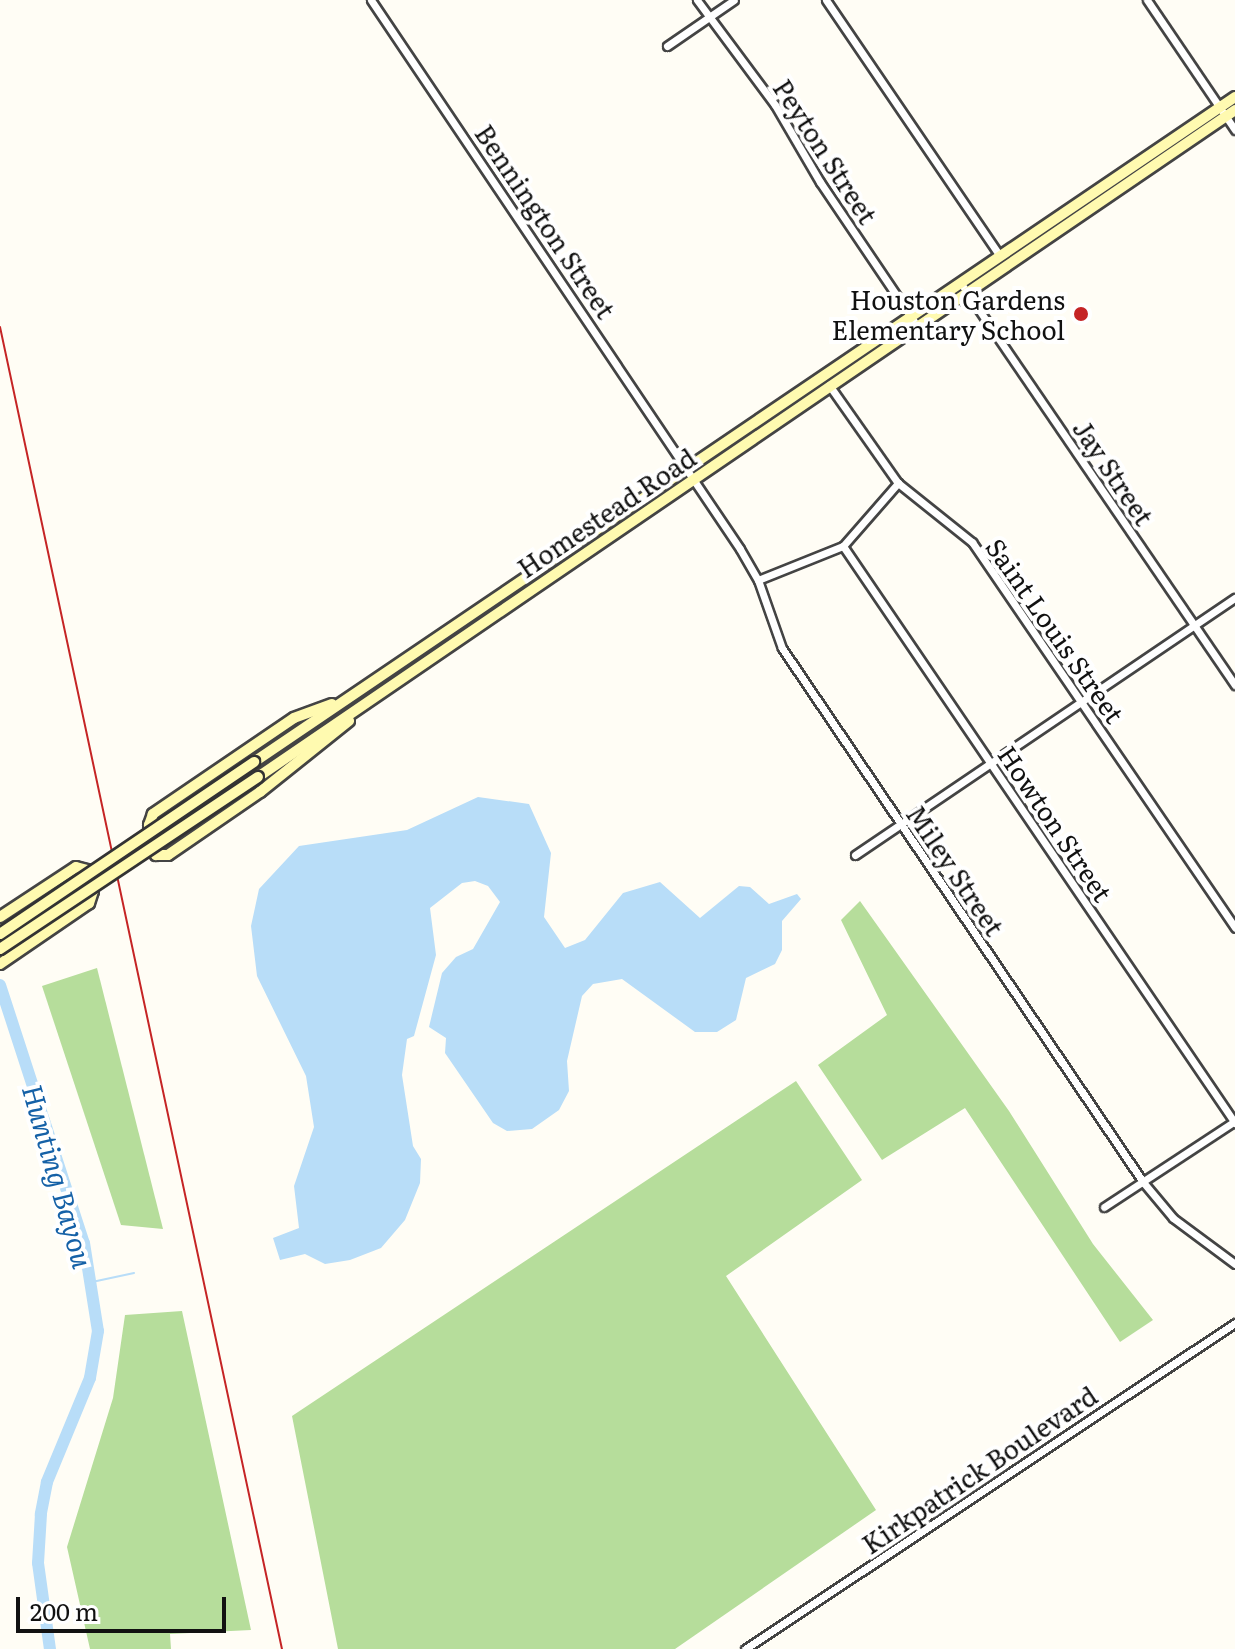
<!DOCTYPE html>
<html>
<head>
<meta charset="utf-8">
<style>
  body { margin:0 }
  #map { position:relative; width:1235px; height:1649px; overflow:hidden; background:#fffdf5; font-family:Literata,serif }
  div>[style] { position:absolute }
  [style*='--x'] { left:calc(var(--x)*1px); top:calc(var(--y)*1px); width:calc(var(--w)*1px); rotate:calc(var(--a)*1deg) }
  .forest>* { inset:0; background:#b6dd9b }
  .water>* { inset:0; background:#b8ddf8 }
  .stream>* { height:2px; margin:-1px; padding:0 1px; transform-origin:1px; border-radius:1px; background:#b8ddf8 }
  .river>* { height:12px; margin:-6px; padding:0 6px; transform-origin:6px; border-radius:6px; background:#b8ddf8 }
  .roads { filter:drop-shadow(2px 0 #444) drop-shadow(-2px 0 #444) drop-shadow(0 2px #444) drop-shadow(0 -2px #444) }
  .minor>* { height:7px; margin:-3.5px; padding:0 3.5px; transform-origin:3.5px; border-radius:3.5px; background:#fff }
  .secondary>* { height:10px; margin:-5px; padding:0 5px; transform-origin:5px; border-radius:5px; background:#fffab0 }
  .rail>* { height:2px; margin:-1px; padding:0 1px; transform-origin:1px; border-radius:1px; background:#c52425 }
  .bridges { filter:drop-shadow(2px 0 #333) drop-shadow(-2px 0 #333) drop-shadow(0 2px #333) drop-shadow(0 -2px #333) }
  .secondary-bridge>* { height:10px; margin:-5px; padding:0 5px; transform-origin:5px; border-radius:5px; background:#fffab0 }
  .dots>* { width:22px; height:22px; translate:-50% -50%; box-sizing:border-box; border:4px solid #fff; border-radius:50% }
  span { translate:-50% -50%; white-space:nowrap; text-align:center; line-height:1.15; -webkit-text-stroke:8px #fff; paint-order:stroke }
  .street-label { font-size:26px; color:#111 }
  .poi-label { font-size:26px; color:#111 }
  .right { translate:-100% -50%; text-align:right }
  .water-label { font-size:28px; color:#1561a7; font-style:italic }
  .scale { position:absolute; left:16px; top:1597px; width:210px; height:36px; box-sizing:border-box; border:4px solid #111; border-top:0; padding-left:10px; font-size:24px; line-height:28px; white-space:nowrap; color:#111; -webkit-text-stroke:6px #fff; paint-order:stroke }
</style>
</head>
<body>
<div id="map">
  <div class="forest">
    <i style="clip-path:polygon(860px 901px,1009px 1111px,1093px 1244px,1153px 1320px,1120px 1342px,965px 1108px,882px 1160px,818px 1065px,887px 1015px,841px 920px)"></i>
    <i style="clip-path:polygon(97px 968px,163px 1229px,121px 1225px,42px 986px)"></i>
    <i style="clip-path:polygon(796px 1081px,862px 1180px,726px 1276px,876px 1510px,675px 1649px,338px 1649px,292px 1416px)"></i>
    <i style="clip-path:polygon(182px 1311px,251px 1630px,170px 1634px,171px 1649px,90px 1649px,67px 1547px,113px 1398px,125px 1315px)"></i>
  </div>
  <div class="water">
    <i style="clip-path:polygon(478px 797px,529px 804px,551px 853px,544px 917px,565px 948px,585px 940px,623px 893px,660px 882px,700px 918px,739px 886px,750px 887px,769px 904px,797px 894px,801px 899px,782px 921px,782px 950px,775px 964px,746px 978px,736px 1020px,717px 1032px,695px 1032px,622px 979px,593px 984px,582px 996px,567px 1061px,569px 1091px,559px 1110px,532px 1129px,507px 1131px,493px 1123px,445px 1053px,446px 1038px,429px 1027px,442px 973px,456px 957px,473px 949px,500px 902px,488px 886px,475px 881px,462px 883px,430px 908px,436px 955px,414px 1036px,407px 1039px,402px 1075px,413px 1146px,421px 1159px,420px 1183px,405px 1220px,381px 1248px,350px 1260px,325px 1264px,305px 1254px,280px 1260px,273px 1238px,299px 1228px,294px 1186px,314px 1127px,306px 1076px,257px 976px,251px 926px,259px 889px,299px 846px,407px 830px)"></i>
  </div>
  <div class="stream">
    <i style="--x:92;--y:1282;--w:43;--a:-12.1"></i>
  </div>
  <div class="river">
    <i style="--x:0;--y:985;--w:271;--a:72"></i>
    <i style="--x:84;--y:1243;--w:89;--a:81"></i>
    <i style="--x:98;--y:1331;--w:48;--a:99.7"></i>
    <i style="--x:90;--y:1378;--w:113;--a:112.5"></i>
    <i style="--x:47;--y:1482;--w:33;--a:101"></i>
    <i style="--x:41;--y:1514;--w:49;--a:93.5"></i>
    <i style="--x:38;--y:1563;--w:87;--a:82.1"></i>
  </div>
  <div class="roads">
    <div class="minor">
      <i style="--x:371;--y:0;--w:661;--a:56.09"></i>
      <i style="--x:740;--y:549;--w:36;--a:60"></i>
      <i style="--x:758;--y:580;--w:72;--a:70.6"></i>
      <i style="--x:782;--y:648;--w:645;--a:55.94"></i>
      <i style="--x:1143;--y:1182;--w:47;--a:50.2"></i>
      <i style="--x:1173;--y:1218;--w:77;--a:36.6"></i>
      <i style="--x:697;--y:0;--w:131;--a:53.4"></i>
      <i style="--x:775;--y:105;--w:89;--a:59.7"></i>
      <i style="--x:820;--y:182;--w:174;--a:56"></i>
      <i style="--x:826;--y:0;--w:308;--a:55.8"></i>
      <i style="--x:1147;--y:0;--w:157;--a:55.9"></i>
      <i style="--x:667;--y:46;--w:81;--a:-34.5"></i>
      <i style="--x:960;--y:282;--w:488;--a:55.7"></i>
      <i style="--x:829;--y:385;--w:120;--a:54.9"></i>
      <i style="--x:898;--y:483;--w:95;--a:38.6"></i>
      <i style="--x:972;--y:542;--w:467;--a:55.7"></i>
      <i style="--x:843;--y:546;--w:698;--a:55.81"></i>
      <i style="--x:758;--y:580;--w:92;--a:-21.8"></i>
      <i style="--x:843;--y:546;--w:84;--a:-48.9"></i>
      <i style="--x:855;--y:855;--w:459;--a:-34.1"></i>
      <i style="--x:1104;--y:1207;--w:157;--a:-33.3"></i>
      <i style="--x:745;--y:1649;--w:589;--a:-33.64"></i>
    </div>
    <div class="secondary">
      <i style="--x:332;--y:704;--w:40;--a:159.8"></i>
      <i style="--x:294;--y:718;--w:171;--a:145.8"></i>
      <i style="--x:153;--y:814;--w:12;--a:110"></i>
      <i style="--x:149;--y:825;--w:31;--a:77"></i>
      <i style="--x:156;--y:855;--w:12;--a:0"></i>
      <i style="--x:168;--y:855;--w:112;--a:-34.4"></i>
      <i style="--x:260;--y:792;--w:114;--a:-38.6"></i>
      <i style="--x:254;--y:762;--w:1185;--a:-34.13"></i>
      <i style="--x:258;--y:777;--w:1183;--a:-34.32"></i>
      <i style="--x:0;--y:917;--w:91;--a:-33.3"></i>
      <i style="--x:76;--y:867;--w:11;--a:15"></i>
      <i style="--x:87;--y:870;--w:22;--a:74"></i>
      <i style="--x:93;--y:891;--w:13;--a:108"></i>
      <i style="--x:89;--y:903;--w:108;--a:145.6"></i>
    </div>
  </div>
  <div class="rail">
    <i style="--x:0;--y:327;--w:1352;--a:77.96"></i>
  </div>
  <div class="bridges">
    <div class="secondary-bridge">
      <i style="--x:0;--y:934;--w:307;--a:-34.1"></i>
      <i style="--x:0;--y:949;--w:310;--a:-33.7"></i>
    </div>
  </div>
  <div class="dots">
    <i style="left:1081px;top:314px;background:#c52425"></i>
  </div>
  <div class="street-label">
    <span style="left:826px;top:151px;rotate:57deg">Peyton Street</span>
    <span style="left:546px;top:221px;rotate:56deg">Bennington Street</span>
    <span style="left:1114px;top:472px;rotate:56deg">Jay Street</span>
    <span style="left:606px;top:512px;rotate:-34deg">Homestead Road</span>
    <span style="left:1056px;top:630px;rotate:55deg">Saint Louis Street</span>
    <span style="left:1056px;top:823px;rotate:56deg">Howton Street</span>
    <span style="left:956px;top:870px;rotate:56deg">Miley Street</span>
    <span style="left:979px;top:1469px;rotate:-34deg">Kirkpatrick Boulevard</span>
  </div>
  <div class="poi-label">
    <span class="right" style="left:1065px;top:314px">Houston Gardens<br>Elementary School</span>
  </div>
  <div class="water-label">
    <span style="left:59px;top:1176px;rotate:74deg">Hunting Bayou</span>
  </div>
  <div class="scale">200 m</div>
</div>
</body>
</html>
